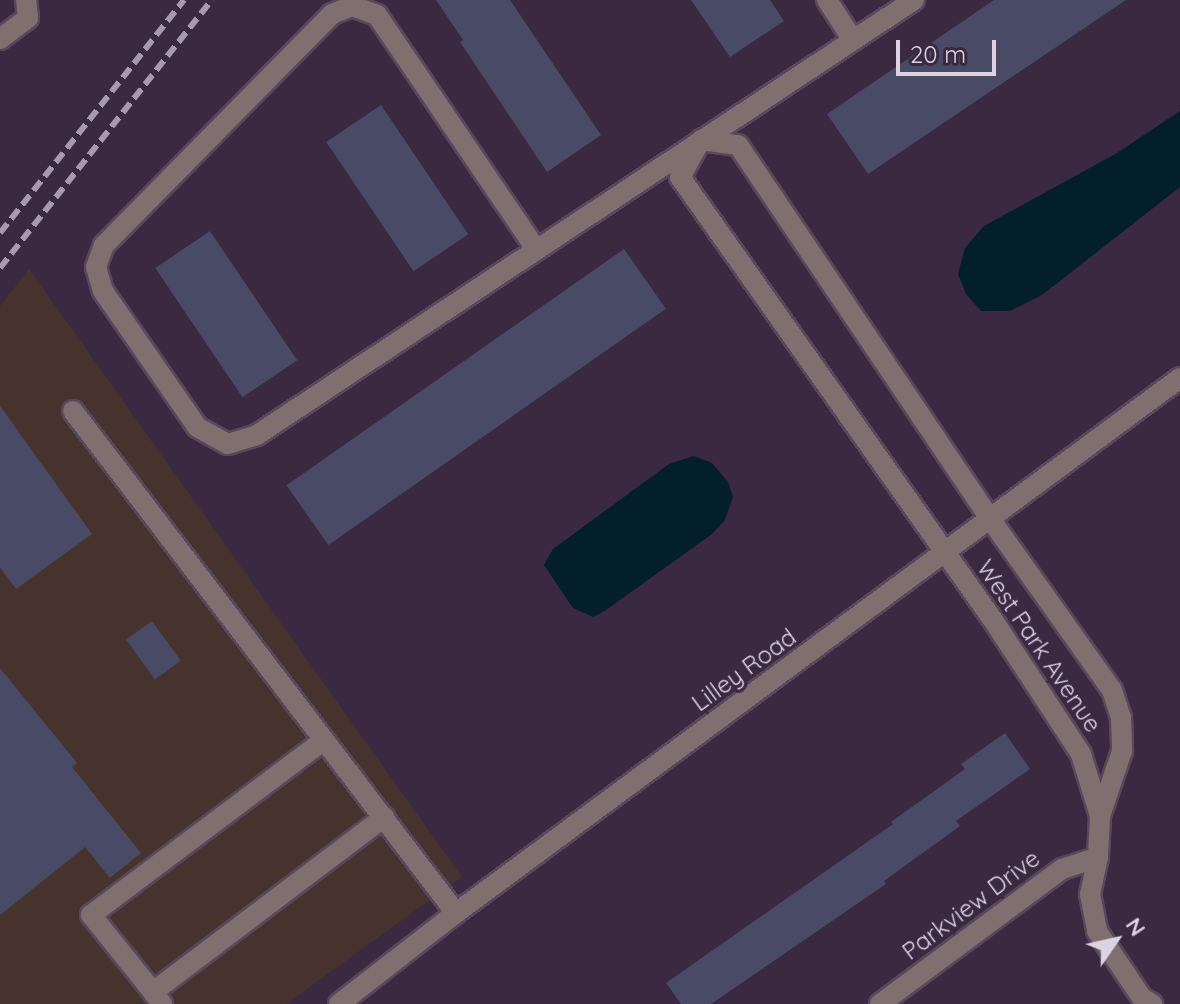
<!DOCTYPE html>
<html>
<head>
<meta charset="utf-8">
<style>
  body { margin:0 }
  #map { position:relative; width:1180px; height:1004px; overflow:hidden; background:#3a2940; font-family:Quicksand,sans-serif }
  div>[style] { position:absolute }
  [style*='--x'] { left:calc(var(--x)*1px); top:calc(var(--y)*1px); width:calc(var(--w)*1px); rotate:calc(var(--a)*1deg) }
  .industrial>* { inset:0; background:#46332e }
  .water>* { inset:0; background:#021f2b }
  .building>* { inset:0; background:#494a66; transform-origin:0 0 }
  .roads { filter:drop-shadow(2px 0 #58485d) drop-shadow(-2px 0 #58485d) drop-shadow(0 2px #58485d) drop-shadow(0 -2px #58485d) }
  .minor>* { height:20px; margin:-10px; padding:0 10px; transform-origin:10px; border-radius:10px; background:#7f6f6e }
  .rail>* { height:6px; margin-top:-3px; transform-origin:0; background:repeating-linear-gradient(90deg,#a79aac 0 12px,transparent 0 18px) }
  span { translate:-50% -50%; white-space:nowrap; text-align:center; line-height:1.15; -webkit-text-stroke:7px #3a2940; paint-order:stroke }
  .street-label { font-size:24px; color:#ded3e2 }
  .north { position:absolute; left:1076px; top:900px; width:80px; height:80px; -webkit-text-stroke:6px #3a2940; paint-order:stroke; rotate:56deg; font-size:22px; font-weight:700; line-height:32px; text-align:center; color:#ded3e2 }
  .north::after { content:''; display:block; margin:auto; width:28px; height:36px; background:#ded3e2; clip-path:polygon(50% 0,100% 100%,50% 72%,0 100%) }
  .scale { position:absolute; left:896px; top:40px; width:100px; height:36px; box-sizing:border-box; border:4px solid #ded3e2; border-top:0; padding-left:10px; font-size:24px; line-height:28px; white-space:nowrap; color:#ded3e2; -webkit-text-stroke:6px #3a2940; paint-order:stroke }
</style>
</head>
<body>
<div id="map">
  <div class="industrial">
    <i style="clip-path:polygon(29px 269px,462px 877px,286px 1004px,0 1004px,0 306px)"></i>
  </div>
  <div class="water">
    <i style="clip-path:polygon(1180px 111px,1180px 187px,1042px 295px,1010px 311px,981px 311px,966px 294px,958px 274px,965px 248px,984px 226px,1117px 153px)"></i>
    <i style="clip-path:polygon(694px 456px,712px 463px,728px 482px,733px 497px,725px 520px,712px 534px,606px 610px,593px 617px,573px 608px,544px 565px,553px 549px,669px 464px)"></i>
  </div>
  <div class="building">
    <i style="clip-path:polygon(436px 0,510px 0,601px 135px,547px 172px,460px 42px,463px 40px)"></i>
    <i style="clip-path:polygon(691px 0,770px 0,784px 21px,730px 57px)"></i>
    <i style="clip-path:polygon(994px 0,1126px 0,868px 174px,827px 114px)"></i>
    <i style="left:381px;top:105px;width:156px;height:66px;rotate:56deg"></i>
    <i style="left:210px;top:231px;width:156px;height:66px;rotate:56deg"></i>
    <i style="left:624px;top:249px;width:73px;height:412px;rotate:55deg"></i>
    <i style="clip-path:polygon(0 406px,92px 534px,16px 589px,0 567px)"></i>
    <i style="left:152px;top:621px;width:49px;height:32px;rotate:54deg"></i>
    <i style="clip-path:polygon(0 668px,77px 763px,72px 767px,141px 853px,110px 878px,85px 847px,0 915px)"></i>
    <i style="clip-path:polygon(1005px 733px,1030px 769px,956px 821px,960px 826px,884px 881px,886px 884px,711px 1004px,681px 1004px,666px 983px,893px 824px,891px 822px,965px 769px,961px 764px)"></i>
  </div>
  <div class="roads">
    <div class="minor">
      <i style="--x:827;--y:0;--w:48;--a:57"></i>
      <i style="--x:0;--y:39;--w:35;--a:-37"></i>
      <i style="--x:28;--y:18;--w:18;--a:-96"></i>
      <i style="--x:701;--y:140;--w:37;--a:8"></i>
      <i style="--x:738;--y:145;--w:452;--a:56"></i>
      <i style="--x:991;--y:520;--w:209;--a:54.6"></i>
      <i style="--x:1112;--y:690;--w:28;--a:72"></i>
      <i style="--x:1121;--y:717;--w:34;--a:88"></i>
      <i style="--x:1122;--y:751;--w:69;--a:108.7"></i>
      <i style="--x:1100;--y:816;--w:41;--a:92.8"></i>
      <i style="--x:1098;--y:857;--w:38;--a:102"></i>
      <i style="--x:1090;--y:894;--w:38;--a:79"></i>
      <i style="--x:1097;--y:931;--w:81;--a:56.1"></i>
      <i style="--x:1142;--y:998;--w:12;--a:31"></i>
      <i style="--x:698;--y:145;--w:37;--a:119"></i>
      <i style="--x:680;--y:177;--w:542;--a:54.76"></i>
      <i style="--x:993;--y:620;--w:160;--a:56.7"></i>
      <i style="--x:1081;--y:754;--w:65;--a:73"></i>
      <i style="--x:536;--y:249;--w:283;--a:-124.2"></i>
      <i style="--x:377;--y:15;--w:27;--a:-160"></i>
      <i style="--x:352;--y:6;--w:22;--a:158"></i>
      <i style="--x:332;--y:14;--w:325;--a:134.6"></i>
      <i style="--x:104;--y:245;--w:23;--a:110"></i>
      <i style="--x:96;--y:267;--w:25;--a:74"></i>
      <i style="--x:103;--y:291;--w:165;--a:55.3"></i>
      <i style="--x:197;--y:427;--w:35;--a:29"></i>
      <i style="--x:228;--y:444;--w:30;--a:-17"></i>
      <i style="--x:257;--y:435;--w:788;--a:-33.51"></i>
      <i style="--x:73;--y:411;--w:631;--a:52.66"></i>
      <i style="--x:153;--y:992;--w:99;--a:-128.8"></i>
      <i style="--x:91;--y:915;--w:291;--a:-36.9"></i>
      <i style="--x:162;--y:1004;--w:15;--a:-127"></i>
      <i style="--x:153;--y:992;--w:290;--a:-37.1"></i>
      <i style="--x:339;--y:1004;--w:148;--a:-37.9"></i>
      <i style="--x:456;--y:913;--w:900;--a:-36.46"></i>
      <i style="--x:880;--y:1004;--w:227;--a:-36.6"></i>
      <i style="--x:1062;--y:869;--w:38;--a:-18"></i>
    </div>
  </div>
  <div class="rail">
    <i style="--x:0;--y:233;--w:297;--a:-51.7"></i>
    <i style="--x:0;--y:268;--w:342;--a:-51.7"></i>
  </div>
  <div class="street-label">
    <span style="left:1039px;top:646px;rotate:56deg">West Park Avenue</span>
    <span style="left:744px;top:670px;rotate:-36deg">Lilley Road</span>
    <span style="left:971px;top:905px;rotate:-37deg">Parkview Drive</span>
  </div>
  <div class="north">N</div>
  <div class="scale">20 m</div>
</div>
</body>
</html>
